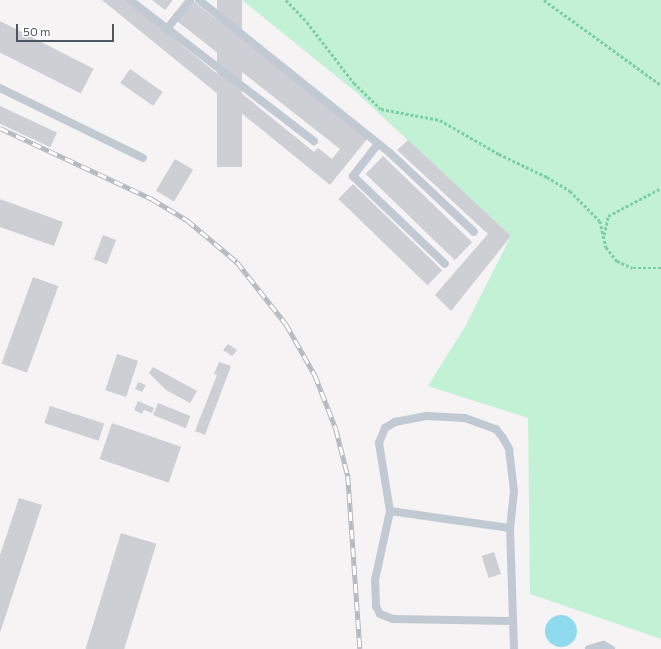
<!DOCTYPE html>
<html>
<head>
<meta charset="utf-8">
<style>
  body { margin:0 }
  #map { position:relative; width:661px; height:649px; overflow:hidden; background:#f5f3f3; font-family:Commissioner,sans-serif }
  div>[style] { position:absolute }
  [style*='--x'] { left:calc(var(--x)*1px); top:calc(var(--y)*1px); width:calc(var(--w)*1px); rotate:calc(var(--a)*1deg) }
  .green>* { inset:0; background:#c3f1d5 }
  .water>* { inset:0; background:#90daee }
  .round { border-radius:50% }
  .building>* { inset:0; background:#cdcfd5; transform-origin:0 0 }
  .path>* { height:2.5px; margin-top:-1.25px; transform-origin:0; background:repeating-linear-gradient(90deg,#7ad0a6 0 3px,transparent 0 5px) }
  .lane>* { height:8px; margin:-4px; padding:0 4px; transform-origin:4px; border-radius:4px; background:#c1cad2 }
  .rail>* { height:4.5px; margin-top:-2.25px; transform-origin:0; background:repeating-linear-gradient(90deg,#fff 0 9px,#b5b8bd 0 18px); box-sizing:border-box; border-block:1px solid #b5b8bd }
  span { translate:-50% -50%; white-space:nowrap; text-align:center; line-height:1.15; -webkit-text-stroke:3px #fff; paint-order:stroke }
  .scale { position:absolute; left:16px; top:24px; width:98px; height:18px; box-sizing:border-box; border:2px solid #4a5661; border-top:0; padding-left:5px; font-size:12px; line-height:14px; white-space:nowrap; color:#4a5661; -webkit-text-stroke:3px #fff; paint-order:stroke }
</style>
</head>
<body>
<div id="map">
  <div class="green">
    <i style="clip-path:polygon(242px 0,661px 0,661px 639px,530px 594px,528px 418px,428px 386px,466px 325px,511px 236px,357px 93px)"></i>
  </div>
  <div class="water">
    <i class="round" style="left:545px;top:615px;width:32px;height:32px"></i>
  </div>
  <div class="building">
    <i style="clip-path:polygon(102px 0,126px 0,314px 152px,318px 148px,332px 159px,340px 149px,177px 21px,193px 1px,368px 138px,330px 185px)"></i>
    <i style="clip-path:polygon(152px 0,173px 0,165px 10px)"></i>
    <i style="left:217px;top:0;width:25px;height:167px"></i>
    <i style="left:0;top:21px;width:105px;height:28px;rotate:27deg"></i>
    <i style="left:130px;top:69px;width:40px;height:17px;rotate:35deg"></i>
    <i style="left:0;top:106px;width:63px;height:16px;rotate:25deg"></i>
    <i style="clip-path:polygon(408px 140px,511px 236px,451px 311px,435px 295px,488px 234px,397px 150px)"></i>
    <i style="left:383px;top:156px;width:124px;height:25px;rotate:44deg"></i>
    <i style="left:175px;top:159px;width:21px;height:37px;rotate:31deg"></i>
    <i style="left:353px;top:184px;width:124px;height:21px;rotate:44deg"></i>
    <i style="clip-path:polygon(0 199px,63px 222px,54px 246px,0 227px)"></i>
    <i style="left:103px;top:235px;width:14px;height:26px;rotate:21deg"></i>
    <i style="left:33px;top:277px;width:27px;height:92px;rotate:20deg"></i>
    <i style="clip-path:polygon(228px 344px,237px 350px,232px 356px,223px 350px)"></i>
    <i style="left:117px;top:354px;width:22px;height:38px;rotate:18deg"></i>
    <i style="clip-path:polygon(219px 362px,231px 366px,205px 435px,195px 431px,217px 375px,214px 374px)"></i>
    <i style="clip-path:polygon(153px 367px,197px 391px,190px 403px,166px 390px,149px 373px)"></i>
    <i style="clip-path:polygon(138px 382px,146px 385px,142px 392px,135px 389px)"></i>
    <i style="clip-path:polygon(138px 401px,154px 408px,152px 413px,144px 410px,142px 414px,134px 410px)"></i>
    <i style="left:158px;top:403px;width:35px;height:13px;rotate:22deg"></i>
    <i style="left:50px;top:406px;width:57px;height:18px;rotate:18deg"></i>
    <i style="left:112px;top:423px;width:73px;height:38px;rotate:19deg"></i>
    <i style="clip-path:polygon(19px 498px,42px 505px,0 633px,0 555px)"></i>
    <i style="left:121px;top:533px;width:37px;height:121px;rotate:17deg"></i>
    <i style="left:494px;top:552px;width:23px;height:13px;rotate:72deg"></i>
  </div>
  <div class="path">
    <i style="--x:286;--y:0;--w:30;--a:46"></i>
    <i style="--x:307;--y:22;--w:77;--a:52.4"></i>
    <i style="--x:354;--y:83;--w:37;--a:44"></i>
    <i style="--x:381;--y:109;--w:60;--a:10.6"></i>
    <i style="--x:440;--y:120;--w:68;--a:30"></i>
    <i style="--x:499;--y:154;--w:53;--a:25.6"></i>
    <i style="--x:547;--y:177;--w:27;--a:31"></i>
    <i style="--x:570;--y:191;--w:42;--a:45"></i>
    <i style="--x:600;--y:221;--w:27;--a:77"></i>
    <i style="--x:606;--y:247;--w:18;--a:52"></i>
    <i style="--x:617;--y:261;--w:17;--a:24"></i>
    <i style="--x:633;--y:268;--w:28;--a:0"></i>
    <i style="--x:544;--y:0;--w:145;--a:36"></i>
    <i style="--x:604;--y:235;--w:19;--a:-78"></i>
    <i style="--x:608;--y:216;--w:60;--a:-27.8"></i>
  </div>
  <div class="lane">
    <i style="--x:130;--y:0;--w:232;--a:37.5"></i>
    <i style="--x:199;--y:0;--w:245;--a:38.7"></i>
    <i style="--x:390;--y:153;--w:115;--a:43.2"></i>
    <i style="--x:166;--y:30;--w:38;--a:-51"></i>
    <i style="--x:0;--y:88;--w:159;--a:26.1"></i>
    <i style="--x:378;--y:144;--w:41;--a:128"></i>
    <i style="--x:353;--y:176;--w:127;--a:43.7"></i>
    <i style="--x:390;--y:511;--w:121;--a:8.1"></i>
    <i style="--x:512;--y:621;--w:119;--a:-179"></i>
    <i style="--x:393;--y:619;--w:14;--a:-159"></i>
    <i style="--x:380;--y:614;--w:9;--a:-117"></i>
    <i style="--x:376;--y:606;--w:26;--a:-92"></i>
    <i style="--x:375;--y:580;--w:71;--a:-77.7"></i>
    <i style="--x:390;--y:511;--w:69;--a:-99.2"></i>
    <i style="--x:379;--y:443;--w:16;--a:-68"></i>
    <i style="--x:385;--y:428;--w:12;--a:-31"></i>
    <i style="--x:395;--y:422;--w:33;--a:-11"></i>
    <i style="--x:427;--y:416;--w:38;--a:3"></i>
    <i style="--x:465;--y:418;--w:33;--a:20"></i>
    <i style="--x:496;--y:429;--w:11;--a:52"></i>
    <i style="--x:503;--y:438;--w:13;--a:61"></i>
    <i style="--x:509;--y:449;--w:42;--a:83.2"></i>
    <i style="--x:514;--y:491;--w:37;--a:96"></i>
    <i style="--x:510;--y:528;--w:121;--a:88.1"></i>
    <i style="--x:589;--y:649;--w:15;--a:-16"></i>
    <i style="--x:603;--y:645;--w:9;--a:27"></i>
  </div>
  <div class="rail">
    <i style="--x:0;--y:128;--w:168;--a:25"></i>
    <i style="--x:152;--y:199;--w:41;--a:31"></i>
    <i style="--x:187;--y:220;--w:65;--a:40"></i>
    <i style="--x:237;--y:262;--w:79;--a:51.7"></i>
    <i style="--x:286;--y:324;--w:59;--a:60.4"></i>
    <i style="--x:315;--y:375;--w:58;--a:68.7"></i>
    <i style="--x:336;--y:429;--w:49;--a:75.7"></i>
    <i style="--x:348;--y:476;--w:173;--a:86"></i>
  </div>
  <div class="scale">50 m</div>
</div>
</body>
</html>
